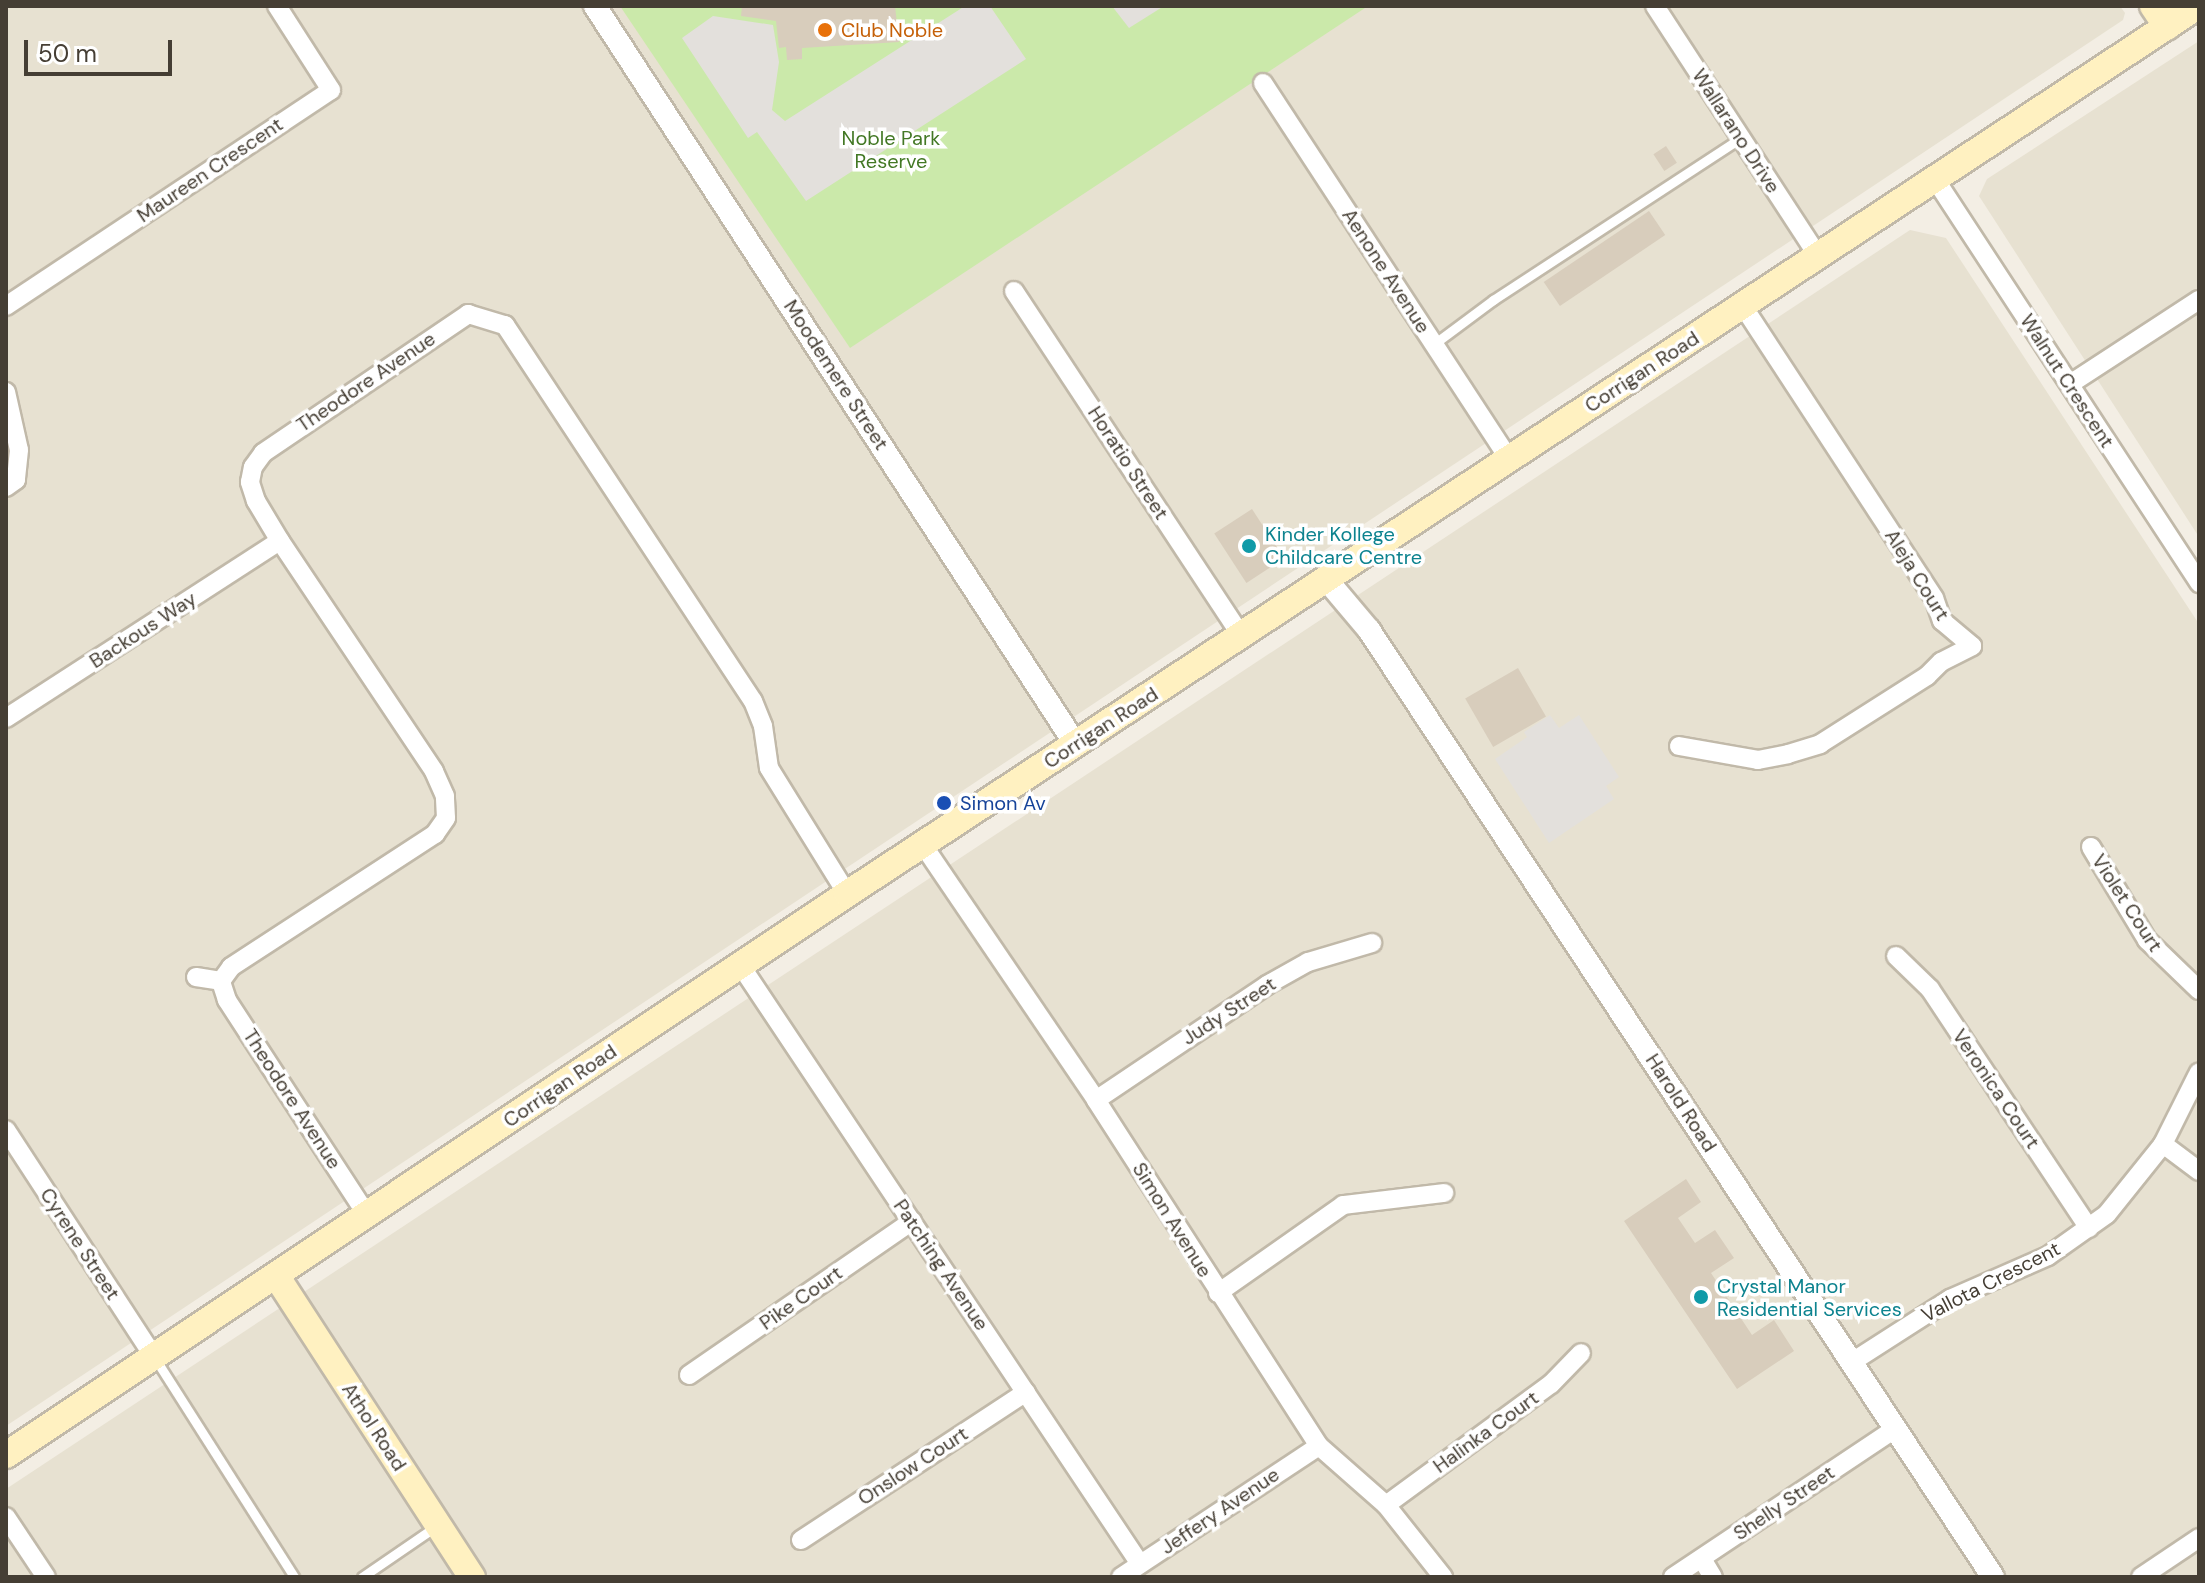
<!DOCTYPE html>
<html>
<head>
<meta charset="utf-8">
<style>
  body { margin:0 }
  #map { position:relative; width:2205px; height:1583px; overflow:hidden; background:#f3eee4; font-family:"DM Sans",sans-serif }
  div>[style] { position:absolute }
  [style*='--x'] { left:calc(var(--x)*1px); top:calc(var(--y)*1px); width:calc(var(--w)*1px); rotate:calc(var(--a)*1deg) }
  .residential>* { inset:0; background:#e7e1d1 }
  .green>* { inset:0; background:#cbe9aa }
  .parking>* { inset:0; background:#e3e0dc }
  .building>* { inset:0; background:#d8cdbc; transform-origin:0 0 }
  .roads { filter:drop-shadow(2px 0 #c1b9a9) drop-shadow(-2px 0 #c1b9a9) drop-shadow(0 2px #c1b9a9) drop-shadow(0 -2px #c1b9a9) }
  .service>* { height:9px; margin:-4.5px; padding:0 4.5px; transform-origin:4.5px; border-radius:4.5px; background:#fff }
  .minor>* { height:18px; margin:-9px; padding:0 9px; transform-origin:9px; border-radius:9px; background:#fff }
  .tertiary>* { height:22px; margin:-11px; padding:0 11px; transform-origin:11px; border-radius:11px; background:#fff }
  .secondary>* { height:26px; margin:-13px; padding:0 13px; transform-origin:13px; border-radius:13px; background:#fff1c1 }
  .dots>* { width:22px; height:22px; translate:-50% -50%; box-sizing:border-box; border:4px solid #fff; border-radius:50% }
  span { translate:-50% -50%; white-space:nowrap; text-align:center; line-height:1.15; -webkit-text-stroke:7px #fff; paint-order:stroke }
  .food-label { font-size:20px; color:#c56008 }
  .left { translate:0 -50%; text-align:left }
  .street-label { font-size:20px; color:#453e34 }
  .park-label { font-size:20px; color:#437825 }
  .culture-label { font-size:20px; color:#0d838f }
  .transit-label { font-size:20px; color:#164399 }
  .frame { position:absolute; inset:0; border:8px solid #453e34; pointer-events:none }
  .scale { position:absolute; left:24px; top:40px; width:148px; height:36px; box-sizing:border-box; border:4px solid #453e34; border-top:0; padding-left:10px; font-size:24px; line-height:28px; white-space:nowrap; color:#453e34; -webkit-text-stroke:6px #fff; paint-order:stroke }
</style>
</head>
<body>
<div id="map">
  <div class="residential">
    <i style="clip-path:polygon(6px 6px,2120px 6px,2125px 13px,2123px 20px,6px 1426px)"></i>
    <i style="clip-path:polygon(2199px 41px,2199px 537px,1979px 196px,1987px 179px)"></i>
    <i style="clip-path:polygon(1910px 230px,1946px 238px,2199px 624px,2199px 1577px,6px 1577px,6px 1489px)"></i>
  </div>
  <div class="green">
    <i style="clip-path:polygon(620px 6px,1368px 6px,850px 348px)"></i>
  </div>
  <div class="parking">
    <i style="clip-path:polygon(965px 6px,990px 6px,1026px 59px,806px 201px,757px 132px,748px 138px,682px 38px,713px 16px,773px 25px,779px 62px,772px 110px,785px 121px)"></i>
    <i style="clip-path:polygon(1112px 6px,1164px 6px,1129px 28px)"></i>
    <i style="clip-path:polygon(1550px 715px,1559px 728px,1579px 715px,1619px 777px,1606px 786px,1614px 799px,1549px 843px,1495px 759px,1527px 737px,1524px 732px)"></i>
  </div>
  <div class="building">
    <i style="clip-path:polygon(742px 6px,895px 6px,899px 42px,802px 48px,802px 59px,787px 60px,786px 47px,779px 48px,776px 21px,741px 16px)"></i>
    <i style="left:1666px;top:146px;width:20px;height:15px;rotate:57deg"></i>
    <i style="left:1649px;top:211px;width:29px;height:127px;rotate:56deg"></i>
    <i style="left:1252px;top:509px;width:59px;height:45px;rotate:57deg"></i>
    <i style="left:1518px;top:668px;width:56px;height:61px;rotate:60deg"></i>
    <i style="clip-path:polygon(1686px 1179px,1701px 1202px,1678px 1218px,1695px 1243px,1715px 1230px,1734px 1258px,1711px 1273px,1752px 1335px,1774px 1320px,1794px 1351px,1737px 1389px,1624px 1221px)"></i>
  </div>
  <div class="roads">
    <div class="service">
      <i style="--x:1434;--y:344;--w:74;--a:-36.7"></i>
      <i style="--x:1493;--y:300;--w:296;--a:-33.2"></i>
      <i style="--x:156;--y:1360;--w:257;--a:57.5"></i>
      <i style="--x:362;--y:1577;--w:88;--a:-34.4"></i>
    </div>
    <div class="minor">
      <i style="--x:1655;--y:6;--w:298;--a:56.9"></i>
      <i style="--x:1263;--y:83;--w:449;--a:56.8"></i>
      <i style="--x:1935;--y:179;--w:483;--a:56.8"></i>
      <i style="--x:1014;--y:291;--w:412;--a:56.6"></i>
      <i style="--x:6;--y:306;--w:390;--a:-33.6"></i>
      <i style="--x:331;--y:90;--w:100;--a:-122.7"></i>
      <i style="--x:2070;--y:384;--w:154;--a:-33.1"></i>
      <i style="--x:6;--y:392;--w:59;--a:77.4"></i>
      <i style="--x:19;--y:450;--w:30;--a:96"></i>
      <i style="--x:16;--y:480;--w:12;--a:145"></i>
      <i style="--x:6;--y:718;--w:326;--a:-32.9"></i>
      <i style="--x:1679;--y:746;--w:80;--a:10"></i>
      <i style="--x:1758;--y:760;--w:31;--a:-11"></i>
      <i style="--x:1788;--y:754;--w:34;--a:-17"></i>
      <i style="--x:1820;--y:744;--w:127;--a:-32.4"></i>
      <i style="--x:1927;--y:676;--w:20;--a:-45"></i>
      <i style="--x:1941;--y:662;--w:35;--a:-27"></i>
      <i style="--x:1972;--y:646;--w:39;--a:-140"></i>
      <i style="--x:1942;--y:621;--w:24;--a:-109"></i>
      <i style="--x:1934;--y:598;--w:349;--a:-123.2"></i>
      <i style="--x:923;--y:845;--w:308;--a:55.8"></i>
      <i style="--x:1096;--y:1100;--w:412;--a:57.2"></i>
      <i style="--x:1319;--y:1446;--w:89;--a:41.4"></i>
      <i style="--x:1386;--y:1505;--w:92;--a:51.6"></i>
      <i style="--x:2091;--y:847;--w:109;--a:58.9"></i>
      <i style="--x:2147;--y:940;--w:72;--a:43.9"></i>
      <i style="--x:1896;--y:956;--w:47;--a:44.1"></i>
      <i style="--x:1930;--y:989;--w:287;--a:56.4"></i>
      <i style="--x:741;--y:966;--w:719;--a:56.29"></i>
      <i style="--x:196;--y:977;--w:25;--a:9"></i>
      <i style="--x:1096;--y:1100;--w:206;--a:-33.9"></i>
      <i style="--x:1267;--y:985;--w:47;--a:-29.3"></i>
      <i style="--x:1308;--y:962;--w:67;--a:-16.5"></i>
      <i style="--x:6;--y:1130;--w:271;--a:56.9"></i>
      <i style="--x:2163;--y:1144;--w:45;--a:36.9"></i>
      <i style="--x:367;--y:1215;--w:257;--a:-123.1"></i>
      <i style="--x:227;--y:1000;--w:20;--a:-108"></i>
      <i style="--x:221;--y:981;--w:17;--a:-54"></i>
      <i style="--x:231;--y:967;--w:244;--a:-33.1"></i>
      <i style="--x:435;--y:834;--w:19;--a:-55"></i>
      <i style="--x:446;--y:818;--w:22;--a:-93"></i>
      <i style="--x:445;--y:796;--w:27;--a:-114"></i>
      <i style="--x:434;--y:771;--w:277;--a:-123.8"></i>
      <i style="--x:280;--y:541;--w:47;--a:-121"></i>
      <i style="--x:256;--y:501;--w:20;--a:-108"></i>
      <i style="--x:250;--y:482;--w:15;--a:-79"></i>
      <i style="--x:253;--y:467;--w:17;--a:-54"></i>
      <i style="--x:263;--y:453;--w:248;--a:-34.1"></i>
      <i style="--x:468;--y:314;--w:39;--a:17"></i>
      <i style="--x:505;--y:325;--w:450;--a:56.6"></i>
      <i style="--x:753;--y:701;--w:27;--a:68"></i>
      <i style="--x:763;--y:726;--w:42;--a:81.9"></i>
      <i style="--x:769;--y:768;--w:148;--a:58.2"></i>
      <i style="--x:1218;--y:1293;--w:153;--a:-35.1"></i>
      <i style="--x:1343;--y:1205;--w:102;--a:-6.8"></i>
      <i style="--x:1852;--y:1362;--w:117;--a:-32.7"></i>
      <i style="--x:1950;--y:1299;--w:107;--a:-23.7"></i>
      <i style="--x:2048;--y:1256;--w:72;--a:-35.4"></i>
      <i style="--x:2107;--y:1214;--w:90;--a:-51.3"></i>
      <i style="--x:2163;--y:1144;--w:80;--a:-63.4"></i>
      <i style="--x:689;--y:1375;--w:271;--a:-34.6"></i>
      <i style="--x:1386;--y:1505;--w:205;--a:-36.3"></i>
      <i style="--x:1551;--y:1384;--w:43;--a:-45.9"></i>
      <i style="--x:6;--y:1517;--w:72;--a:56.3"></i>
      <i style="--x:801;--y:1540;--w:269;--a:-33.3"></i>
      <i style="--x:1702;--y:1559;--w:21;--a:59"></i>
      <i style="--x:1121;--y:1577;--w:237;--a:-33.5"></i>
      <i style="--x:1673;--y:1577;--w:267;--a:-33.7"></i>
      <i style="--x:2141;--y:1577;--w:70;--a:-33.9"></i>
    </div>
    <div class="tertiary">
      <i style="--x:595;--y:6;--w:882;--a:56.94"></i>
      <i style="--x:1326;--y:579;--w:67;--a:49.9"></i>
      <i style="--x:1369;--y:630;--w:1134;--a:56.62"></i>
    </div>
    <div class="secondary">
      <i style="--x:2153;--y:6;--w:25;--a:56"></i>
      <i style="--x:277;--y:1277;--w:358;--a:57"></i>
      <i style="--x:6;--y:1455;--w:1011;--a:-33.71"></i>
      <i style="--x:847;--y:894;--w:1617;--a:-33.32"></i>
    </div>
  </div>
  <div class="dots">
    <i style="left:825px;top:30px;background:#e8710a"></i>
    <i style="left:1249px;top:546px;background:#0f9aa8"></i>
    <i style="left:944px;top:803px;background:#1a4fb4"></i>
    <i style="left:1701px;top:1297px;background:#0f9aa8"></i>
  </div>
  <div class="food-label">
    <span class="left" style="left:841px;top:30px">Club Noble</span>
  </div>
  <div class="street-label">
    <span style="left:1736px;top:131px;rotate:57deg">Wallarano Drive</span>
    <span style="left:210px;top:170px;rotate:-34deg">Maureen Crescent</span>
    <span style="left:1386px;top:271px;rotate:57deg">Aenone Avenue</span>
    <span style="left:1642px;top:372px;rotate:-33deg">Corrigan Road</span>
    <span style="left:836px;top:375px;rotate:57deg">Moodemere Street</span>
    <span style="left:2067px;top:381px;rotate:57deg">Walnut Crescent</span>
    <span style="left:366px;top:382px;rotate:-34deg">Theodore Avenue</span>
    <span style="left:1128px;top:463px;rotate:57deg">Horatio Street</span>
    <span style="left:1917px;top:575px;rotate:58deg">Aleja Court</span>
    <span style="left:143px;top:630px;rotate:-33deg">Backous Way</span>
    <span style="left:1101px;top:728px;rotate:-33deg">Corrigan Road</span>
    <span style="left:2127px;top:903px;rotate:57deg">Violet Court</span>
    <span style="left:1229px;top:1011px;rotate:-33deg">Judy Street</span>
    <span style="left:560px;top:1086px;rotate:-34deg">Corrigan Road</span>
    <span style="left:1996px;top:1089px;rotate:56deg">Veronica Court</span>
    <span style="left:292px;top:1099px;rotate:57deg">Theodore Avenue</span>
    <span style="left:1681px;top:1103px;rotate:57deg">Harold Road</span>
    <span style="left:1172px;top:1220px;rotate:58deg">Simon Avenue</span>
    <span style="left:80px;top:1244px;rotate:57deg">Cyrene Street</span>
    <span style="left:941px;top:1265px;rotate:56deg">Patching Avenue</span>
    <span style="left:1991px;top:1282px;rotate:-27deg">Vallota Crescent</span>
    <span style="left:801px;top:1298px;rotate:-35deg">Pike Court</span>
    <span style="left:374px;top:1427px;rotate:57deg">Athol Road</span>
    <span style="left:1486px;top:1432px;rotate:-36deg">Halinka Court</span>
    <span style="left:913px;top:1466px;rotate:-33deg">Onslow Court</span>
    <span style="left:1784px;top:1503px;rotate:-34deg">Shelly Street</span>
    <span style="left:1220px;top:1511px;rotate:-34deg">Jeffery Avenue</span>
  </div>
  <div class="park-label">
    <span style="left:891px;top:150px">Noble Park<br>Reserve</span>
  </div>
  <div class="culture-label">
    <span class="left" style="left:1265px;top:546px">Kinder Kollege<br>Childcare Centre</span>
    <span class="left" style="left:1717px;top:1298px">Crystal Manor<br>Residential Services</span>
  </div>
  <div class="transit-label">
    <span class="left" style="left:960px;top:803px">Simon Av</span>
  </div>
  <div class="frame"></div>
  <div class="scale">50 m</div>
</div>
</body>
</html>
